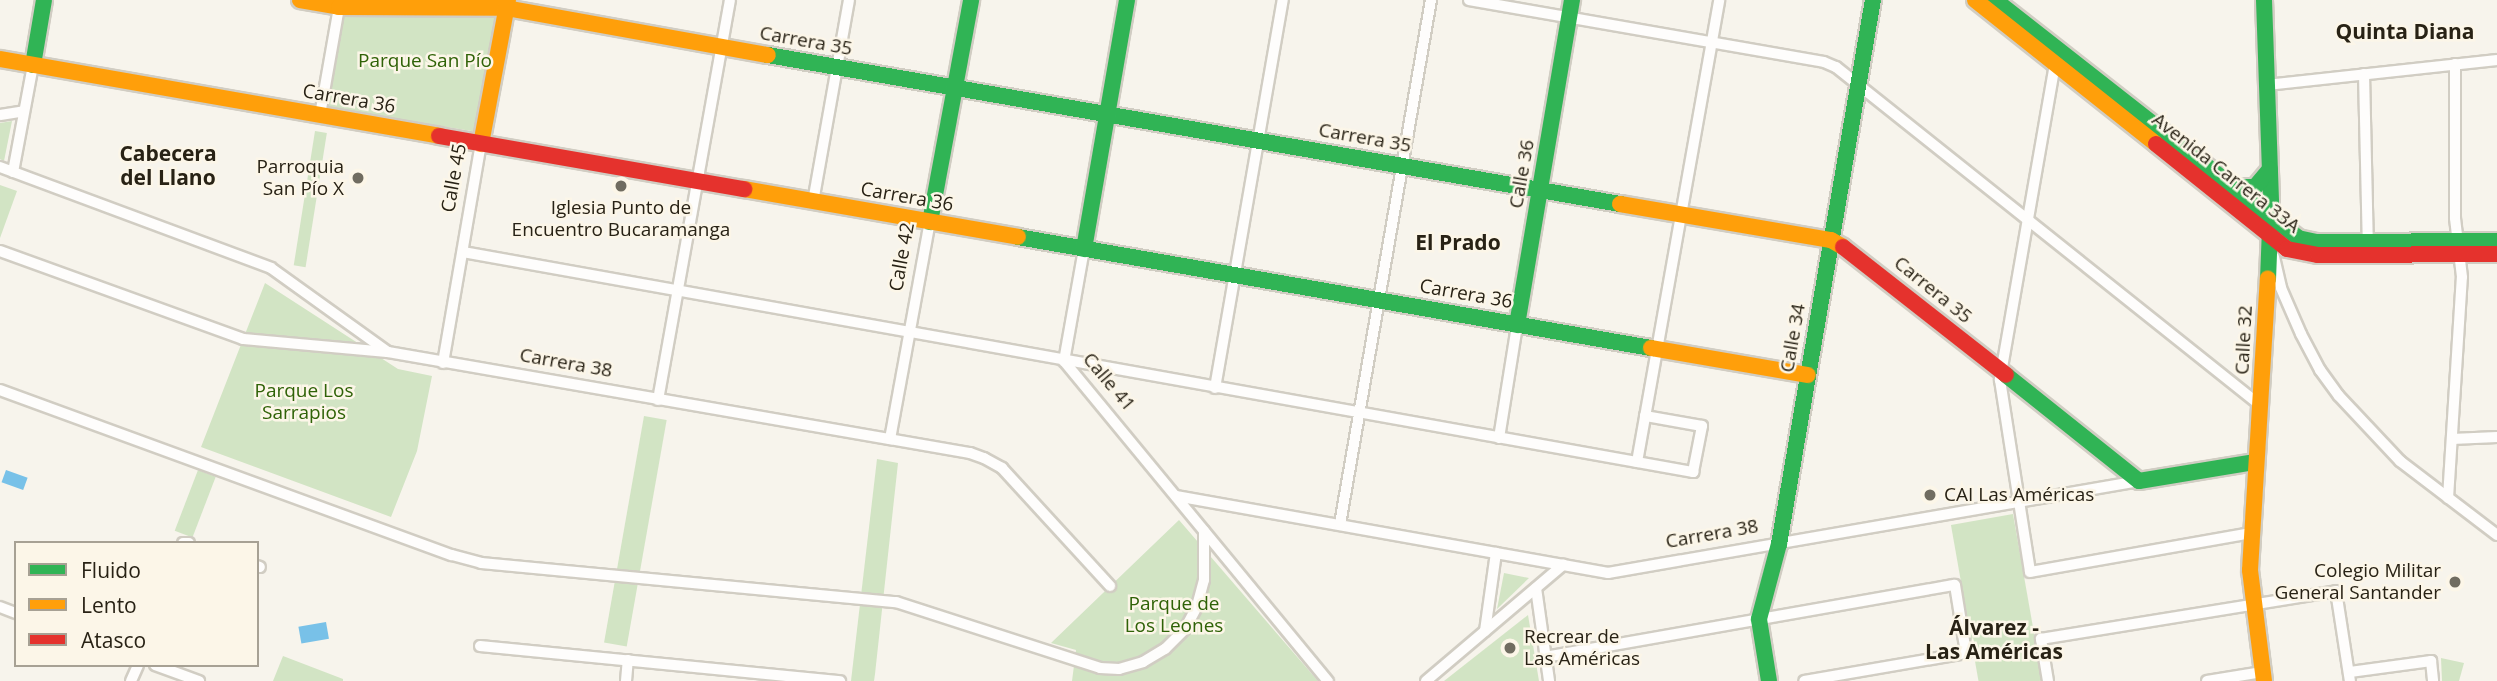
<!DOCTYPE html>
<html>
<head>
<meta charset="utf-8">
<style>
  body { margin:0 }
  #map { position:relative; width:2497px; height:681px; overflow:hidden; background:#f7f4ec; font-family:"Open Sans",sans-serif }
  div>[style] { position:absolute }
  [style*='--x'] { left:calc(var(--x)*1px); top:calc(var(--y)*1px); width:calc(var(--w)*1px); rotate:calc(var(--a)*1deg) }
  .green>* { inset:0; background:#d2e4c4; transform-origin:0 0 }
  .water>* { inset:0; background:#78c1e8; transform-origin:0 0 }
  .roads { filter:drop-shadow(2px 0 #d1cdc3) drop-shadow(-2px 0 #d1cdc3) drop-shadow(0 2px #d1cdc3) drop-shadow(0 -2px #d1cdc3) }
  .street>* { height:10px; margin:-5px; padding:0 5px; transform-origin:5px; border-radius:5px; background:#fefdfc }
  .fast>* { height:16px; margin:-8px; padding:0 8px; transform-origin:8px; border-radius:8px; background:#30b455 }
  .slow>* { height:16px; margin:-8px; padding:0 8px; transform-origin:8px; border-radius:8px; background:#ff9f0a }
  .jam>* { height:16px; margin:-8px; padding:0 8px; transform-origin:8px; border-radius:8px; background:#e5322d }
  .dots>* { width:19px; height:19px; translate:-50% -50%; box-sizing:border-box; border:4px solid #fcf6e8; border-radius:50% }
  span { translate:-50% -50%; white-space:nowrap; text-align:center; line-height:1.15; -webkit-text-stroke:5px #fcf6e8; paint-order:stroke }
  .street-label { font-size:19px; color:#282215 }
  .park-label { font-size:19px; color:#2f6207 }
  .poi-label { font-size:19px; color:#282215 }
  .right { translate:-100% -50%; text-align:right }
  .left { translate:0 -50%; text-align:left }
  .neighbourhood-label { font-size:21px; color:#282215; font-weight:700 }
  .legend { position:absolute; left:14px; top:541px; width:245px; height:126px; box-sizing:border-box; background:#fcf6e8; border:2px solid #a7a194; margin:0; padding:9px 12px; list-style:none; font-size:21px; color:#282215 }
  .legend li { display:flex; align-items:center; gap:14px; height:35px }
  .legend b { width:35px; border:2px solid #a7a194 }
</style>
</head>
<body>
<div id="map">
  <div class="green">
    <i style="clip-path:polygon(345px 0,500px 0,478px 132px,327px 108px)"></i>
    <i style="clip-path:polygon(12px 121px,4px 161px,0 159px,0 123px)"></i>
    <i style="left:315px;top:131px;width:12px;height:136px;rotate:9deg"></i>
    <i style="clip-path:polygon(0 185px,17px 191px,0 238px)"></i>
    <i style="clip-path:polygon(265px 283px,398px 369px,432px 376px,417px 451px,391px 517px,201px 447px)"></i>
    <i style="left:644px;top:416px;width:23px;height:230px;rotate:10deg"></i>
    <i style="clip-path:polygon(877px 459px,898px 463px,875px 674px,874px 681px,851px 681px)"></i>
    <i style="left:198px;top:470px;width:19px;height:65px;rotate:21deg"></i>
    <i style="left:2013px;top:514px;width:169px;height:63px;rotate:80deg"></i>
    <i style="clip-path:polygon(1179px 520px,1318px 681px,1072px 681px,1076px 650px,1051px 643px)"></i>
    <i style="clip-path:polygon(1504px 573px,1529px 578px,1497px 609px)"></i>
    <i style="clip-path:polygon(1528px 615px,1539px 681px,1444px 681px)"></i>
    <i style="clip-path:polygon(283px 656px,343px 679px,343px 681px,273px 681px)"></i>
    <i style="clip-path:polygon(2441px 658px,2464px 663px,2459px 681px,2442px 681px)"></i>
  </div>
  <div class="water">
    <i style="left:6px;top:470px;width:23px;height:13px;rotate:20deg"></i>
    <i style="left:326px;top:622px;width:17px;height:28px;rotate:80deg"></i>
  </div>
  <div class="roads">
    <div class="street">
      <i style="--x:1469;--y:0;--w:360;--a:9.9"></i>
      <i style="--x:1824;--y:62;--w:13;--a:23"></i>
      <i style="--x:1836;--y:67;--w:542;--a:38.56"></i>
      <i style="--x:2055;--y:64;--w:321;--a:99.9"></i>
      <i style="--x:2000;--y:380;--w:194;--a:81.1"></i>
      <i style="--x:2030;--y:572;--w:224;--a:-10"></i>
      <i style="--x:2364;--y:74;--w:171;--a:88.7"></i>
      <i style="--x:2267;--y:85;--w:231;--a:-6.2"></i>
      <i style="--x:0;--y:115;--w:24;--a:-9"></i>
      <i style="--x:320;--y:115;--w:110;--a:-80"></i>
      <i style="--x:0;--y:167;--w:289;--a:20.4"></i>
      <i style="--x:271;--y:268;--w:144;--a:35.7"></i>
      <i style="--x:388;--y:352;--w:591;--a:9.85"></i>
      <i style="--x:970;--y:453;--w:15;--a:20"></i>
      <i style="--x:984;--y:458;--w:21;--a:29"></i>
      <i style="--x:1002;--y:468;--w:160;--a:47.5"></i>
      <i style="--x:13;--y:172;--w:109;--a:-79.4"></i>
      <i style="--x:813;--y:202;--w:205;--a:-79.9"></i>
      <i style="--x:1084;--y:249;--w:114;--a:100.1"></i>
      <i style="--x:1064;--y:361;--w:415;--a:50.5"></i>
      <i style="--x:0;--y:251;--w:258;--a:19.9"></i>
      <i style="--x:243;--y:339;--w:145;--a:5.2"></i>
      <i style="--x:463;--y:252;--w:1250;--a:10.14"></i>
      <i style="--x:1693;--y:472;--w:47;--a:-78.9"></i>
      <i style="--x:1702;--y:426;--w:58;--a:-170"></i>
      <i style="--x:2274;--y:257;--w:32;--a:77"></i>
      <i style="--x:2281;--y:288;--w:50;--a:66.5"></i>
      <i style="--x:2301;--y:334;--w:41;--a:62.2"></i>
      <i style="--x:2320;--y:370;--w:32;--a:54"></i>
      <i style="--x:2339;--y:396;--w:89;--a:46.8"></i>
      <i style="--x:2400;--y:461;--w:122;--a:37.3"></i>
      <i style="--x:443;--y:363;--w:222;--a:-80.2"></i>
      <i style="--x:1215;--y:388;--w:394;--a:-80.1"></i>
      <i style="--x:0;--y:390;--w:481;--a:20.1"></i>
      <i style="--x:452;--y:555;--w:30;--a:15"></i>
      <i style="--x:481;--y:563;--w:417;--a:5.4"></i>
      <i style="--x:896;--y:602;--w:214;--a:17.9"></i>
      <i style="--x:1100;--y:668;--w:19;--a:3"></i>
      <i style="--x:1119;--y:669;--w:25;--a:-16"></i>
      <i style="--x:1143;--y:662;--w:26;--a:-31"></i>
      <i style="--x:1165;--y:649;--w:28;--a:-45"></i>
      <i style="--x:1185;--y:629;--w:26;--a:-62"></i>
      <i style="--x:1197;--y:606;--w:27;--a:-75"></i>
      <i style="--x:1204;--y:580;--w:49;--a:-90"></i>
      <i style="--x:658;--y:400;--w:406;--a:-79.8"></i>
      <i style="--x:1499;--y:438;--w:114;--a:-80.9"></i>
      <i style="--x:890;--y:439;--w:221;--a:-79.6"></i>
      <i style="--x:2452;--y:439;--w:45;--a:-2.5"></i>
      <i style="--x:1637;--y:462;--w:469;--a:-79.9"></i>
      <i style="--x:1176;--y:496;--w:439;--a:10.1"></i>
      <i style="--x:1608;--y:573;--w:539;--a:-9.83"></i>
      <i style="--x:2448;--y:498;--w:221;--a:-86.4"></i>
      <i style="--x:2462;--y:277;--w:59;--a:-96.8"></i>
      <i style="--x:2455;--y:218;--w:154;--a:-90"></i>
      <i style="--x:1340;--y:524;--w:532;--a:-80.15"></i>
      <i style="--x:183;--y:543;--w:6;--a:0"></i>
      <i style="--x:257;--y:566;--w:3;--a:18"></i>
      <i style="--x:1536;--y:588;--w:94;--a:82"></i>
      <i style="--x:0;--y:607;--w:17;--a:21"></i>
      <i style="--x:1485;--y:631;--w:79;--a:-82"></i>
      <i style="--x:480;--y:646;--w:362;--a:5.6"></i>
      <i style="--x:1545;--y:657;--w:416;--a:-10"></i>
      <i style="--x:1955;--y:585;--w:69;--a:80.8"></i>
      <i style="--x:1966;--y:653;--w:164;--a:170.2"></i>
      <i style="--x:155;--y:665;--w:47;--a:20"></i>
      <i style="--x:2350;--y:672;--w:82;--a:-7.7"></i>
      <i style="--x:2431;--y:661;--w:20;--a:84"></i>
      <i style="--x:131;--y:681;--w:17;--a:-66"></i>
      <i style="--x:626;--y:681;--w:21;--a:-85"></i>
      <i style="--x:1426;--y:681;--w:180;--a:-40.3"></i>
      <i style="--x:2048;--y:681;--w:43;--a:-99.5"></i>
      <i style="--x:2041;--y:639;--w:299;--a:-9.2"></i>
      <i style="--x:2336;--y:591;--w:91;--a:81.2"></i>
      <i style="--x:2207;--y:681;--w:56;--a:-9.3"></i>
    </div>
    <div class="fast">
      <i style="--x:1995;--y:0;--w:385;--a:38.1"></i>
      <i style="--x:2298;--y:238;--w:19;--a:12"></i>
      <i style="--x:2317;--y:242;--w:180;--a:-0.3"></i>
      <i style="--x:2264;--y:0;--w:202;--a:88"></i>
      <i style="--x:2271;--y:202;--w:77;--a:92.2"></i>
      <i style="--x:768;--y:55;--w:865;--a:9.92"></i>
      <i style="--x:33;--y:65;--w:66;--a:-80.4"></i>
      <i style="--x:2231;--y:187;--w:24;--a:0"></i>
      <i style="--x:2255;--y:187;--w:23;--a:-50"></i>
      <i style="--x:930;--y:222;--w:226;--a:-79.5"></i>
      <i style="--x:1018;--y:237;--w:643;--a:9.95"></i>
      <i style="--x:1084;--y:249;--w:253;--a:-80.2"></i>
      <i style="--x:1517;--y:325;--w:330;--a:-80.4"></i>
      <i style="--x:2006;--y:375;--w:170;--a:38.6"></i>
      <i style="--x:2139;--y:481;--w:118;--a:-9.3"></i>
      <i style="--x:1769;--y:681;--w:63;--a:-99.2"></i>
      <i style="--x:1759;--y:619;--w:78;--a:-75.1"></i>
      <i style="--x:1779;--y:544;--w:552;--a:-80.2"></i>
    </div>
    <div class="slow">
      <i style="--x:300;--y:0;--w:40;--a:10"></i>
      <i style="--x:339;--y:7;--w:167;--a:0.3"></i>
      <i style="--x:506;--y:8;--w:266;--a:10.2"></i>
      <i style="--x:1975;--y:0;--w:231;--a:38.5"></i>
      <i style="--x:0;--y:59;--w:446;--a:9.9"></i>
      <i style="--x:481;--y:144;--w:147;--a:-79.4"></i>
      <i style="--x:744;--y:189;--w:278;--a:9.9"></i>
      <i style="--x:1620;--y:204;--w:214;--a:9.7"></i>
      <i style="--x:1831;--y:240;--w:14;--a:30"></i>
      <i style="--x:1651;--y:348;--w:159;--a:9.8"></i>
      <i style="--x:2264;--y:681;--w:112;--a:-97.2"></i>
      <i style="--x:2250;--y:570;--w:292;--a:-86.5"></i>
    </div>
    <div class="jam">
      <i style="--x:439;--y:136;--w:310;--a:9.9"></i>
      <i style="--x:2156;--y:144;--w:168;--a:38.7"></i>
      <i style="--x:2287;--y:249;--w:32;--a:11"></i>
      <i style="--x:2318;--y:255;--w:179;--a:-0.3"></i>
      <i style="--x:1843;--y:247;--w:207;--a:38.1"></i>
    </div>
  </div>
  <div class="dots">
    <i style="left:358px;top:178px;background:#706c60"></i>
    <i style="left:621px;top:186px;background:#706c60"></i>
    <i style="left:1930px;top:495px;background:#706c60"></i>
    <i style="left:2455px;top:582px;background:#706c60"></i>
    <i style="left:1510px;top:648px;background:#706c60"></i>
  </div>
  <div class="street-label">
    <span style="left:806px;top:41px;rotate:10deg">Carrera 35</span>
    <span style="left:349px;top:99px;rotate:10deg">Carrera 36</span>
    <span style="left:1365px;top:138px;rotate:10deg">Carrera 35</span>
    <span style="left:2226px;top:173px;rotate:38deg">Avenida Carrera 33A</span>
    <span style="left:1522px;top:174px;rotate:-80deg">Calle 36</span>
    <span style="left:454px;top:178px;rotate:-80deg">Calle 45</span>
    <span style="left:907px;top:197px;rotate:10deg">Carrera 36</span>
    <span style="left:902px;top:257px;rotate:-80deg">Calle 42</span>
    <span style="left:1933px;top:290px;rotate:39deg">Carrera 35</span>
    <span style="left:1466px;top:294px;rotate:10deg">Carrera 36</span>
    <span style="left:1793px;top:338px;rotate:-80deg">Calle 34</span>
    <span style="left:2244px;top:340px;rotate:-87deg">Calle 32</span>
    <span style="left:566px;top:363px;rotate:10deg">Carrera 38</span>
    <span style="left:1109px;top:382px;rotate:50deg">Calle 41</span>
    <span style="left:1712px;top:534px;rotate:-10deg">Carrera 38</span>
  </div>
  <div class="park-label">
    <span style="left:425px;top:61px">Parque San Pío</span>
    <span style="left:304px;top:402px">Parque Los<br>Sarrapios</span>
    <span style="left:1174px;top:615px">Parque de<br>Los Leones</span>
  </div>
  <div class="poi-label">
    <span class="right" style="left:344px;top:178px">Parroquia<br>San Pío X</span>
    <span style="left:621px;top:219px">Iglesia Punto de<br>Encuentro Bucaramanga</span>
    <span class="left" style="left:1944px;top:495px">CAI Las Américas</span>
    <span class="right" style="left:2441px;top:582px">Colegio Militar<br>General Santander</span>
    <span class="left" style="left:1524px;top:648px">Recrear de<br>Las Américas</span>
  </div>
  <div class="neighbourhood-label">
    <span style="left:2405px;top:31px">Quinta Diana</span>
    <span style="left:168px;top:165px">Cabecera<br>del Llano</span>
    <span style="left:1458px;top:242px">El Prado</span>
    <span style="left:1994px;top:639px">Álvarez -<br>Las Américas</span>
  </div>
  <ul class="legend">
  <li><b style="height:9px;background:#30b455"></b>Fluido</li>
  <li><b style="height:9px;background:#ff9f0a"></b>Lento</li>
  <li><b style="height:9px;background:#e5322d"></b>Atasco</li>
  </ul>
</div>
</body>
</html>
